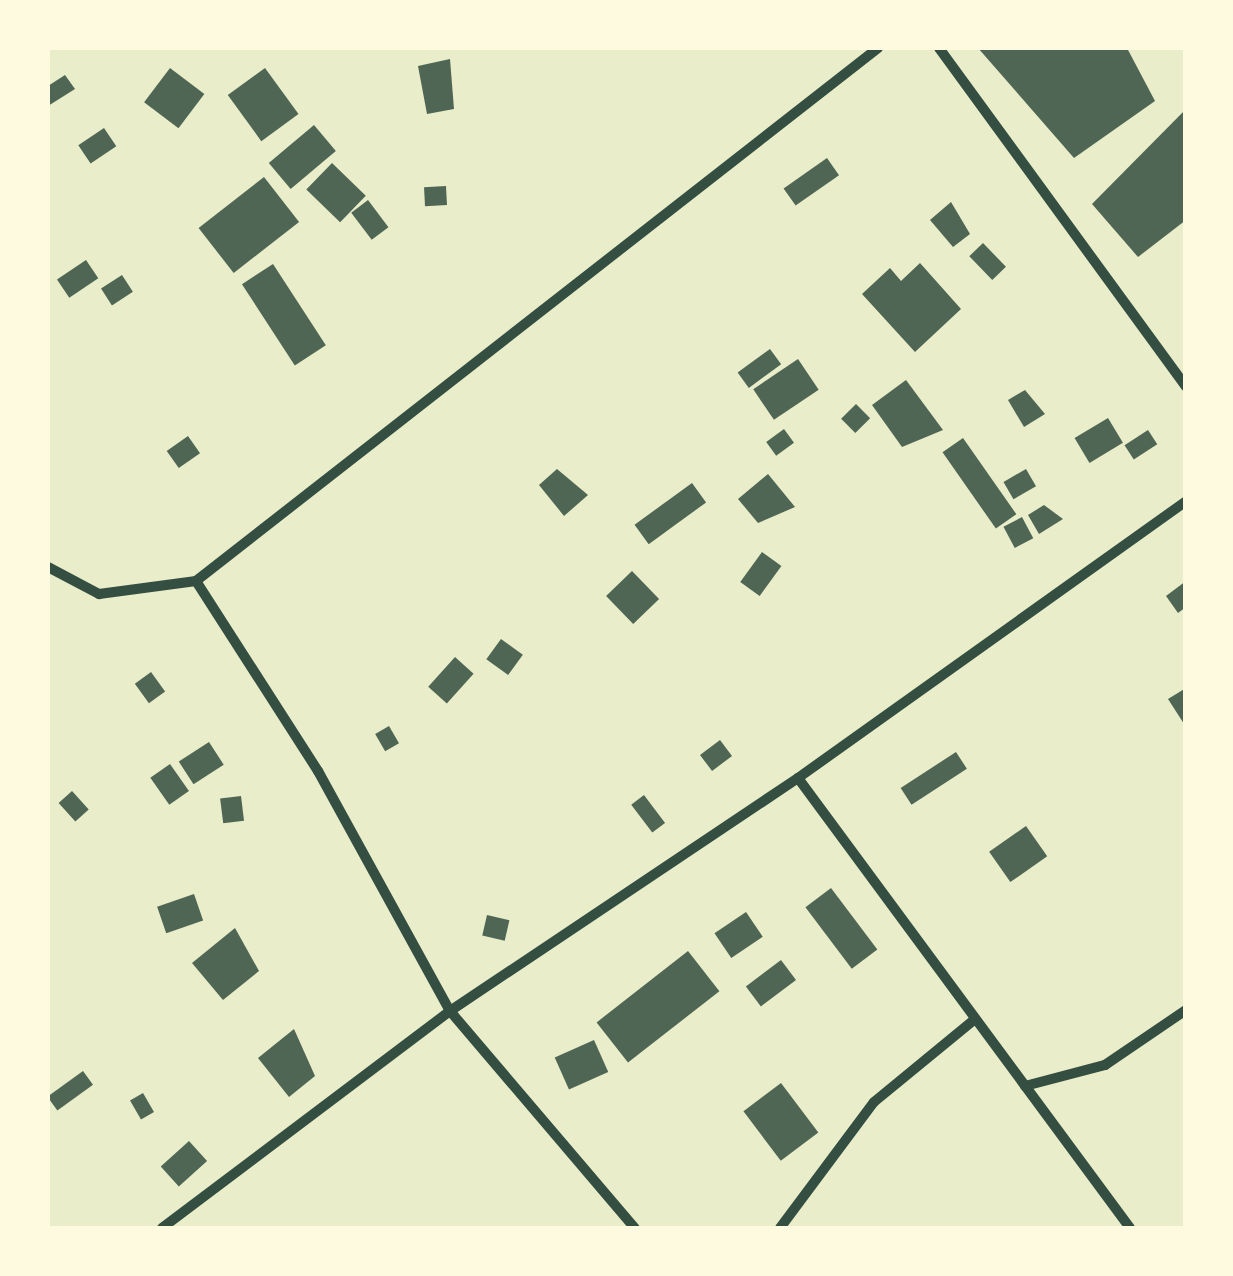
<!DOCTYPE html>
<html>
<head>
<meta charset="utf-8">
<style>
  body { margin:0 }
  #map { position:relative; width:1233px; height:1276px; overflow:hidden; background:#e9edc9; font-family:Overpass,sans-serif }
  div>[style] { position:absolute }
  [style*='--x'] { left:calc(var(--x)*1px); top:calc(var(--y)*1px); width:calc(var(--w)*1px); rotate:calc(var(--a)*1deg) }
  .building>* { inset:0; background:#4f6655; transform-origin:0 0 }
  .minor>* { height:10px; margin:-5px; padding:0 5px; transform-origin:5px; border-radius:5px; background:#344e41 }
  span { translate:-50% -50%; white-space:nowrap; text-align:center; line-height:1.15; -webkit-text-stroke:10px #fefae0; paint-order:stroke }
  .frame { position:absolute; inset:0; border:50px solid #fefae0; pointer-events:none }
</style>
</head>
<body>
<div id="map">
  <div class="building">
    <i style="clip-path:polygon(978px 48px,1127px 48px,1155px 101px,1074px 158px)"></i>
    <i style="clip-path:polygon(450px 59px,454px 109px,427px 114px,418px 66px)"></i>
    <i style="left:170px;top:68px;width:43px;height:43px;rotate:37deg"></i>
    <i style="left:265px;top:68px;width:57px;height:46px;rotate:54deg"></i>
    <i style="clip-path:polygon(65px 75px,75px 89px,48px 106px,48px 86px)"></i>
    <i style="clip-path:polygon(1186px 109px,1186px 220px,1138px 257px,1092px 204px)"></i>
    <i style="left:314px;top:125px;width:34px;height:59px;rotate:50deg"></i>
    <i style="left:104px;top:128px;width:22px;height:31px;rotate:56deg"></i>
    <i style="left:827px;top:158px;width:21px;height:53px;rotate:55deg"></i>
    <i style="left:332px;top:163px;width:47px;height:37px;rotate:44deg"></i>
    <i style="left:264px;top:177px;width:57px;height:83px;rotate:52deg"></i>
    <i style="left:446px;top:186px;width:19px;height:22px;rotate:87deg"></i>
    <i style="left:368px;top:200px;width:34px;height:21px;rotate:53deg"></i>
    <i style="clip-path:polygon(951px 202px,970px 234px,953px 247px,930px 220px)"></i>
    <i style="left:983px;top:243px;width:33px;height:19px;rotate:46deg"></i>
    <i style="left:86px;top:260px;width:22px;height:35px;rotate:56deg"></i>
    <i style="clip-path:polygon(920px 263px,961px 309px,915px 352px,862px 294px,890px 268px,901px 281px)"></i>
    <i style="left:273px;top:264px;width:97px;height:37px;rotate:57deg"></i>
    <i style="left:122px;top:275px;width:20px;height:25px;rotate:57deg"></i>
    <i style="left:770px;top:349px;width:19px;height:40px;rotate:54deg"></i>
    <i style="left:798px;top:359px;width:37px;height:54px;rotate:56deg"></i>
    <i style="clip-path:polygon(906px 380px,943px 430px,902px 447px,872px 405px)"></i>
    <i style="clip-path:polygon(1025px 390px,1045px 414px,1024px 427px,1008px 400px)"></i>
    <i style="left:856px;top:404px;width:20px;height:21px;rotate:45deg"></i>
    <i style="left:1108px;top:418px;width:29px;height:39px;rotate:59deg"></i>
    <i style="left:784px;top:429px;width:17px;height:22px;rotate:54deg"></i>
    <i style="left:1148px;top:430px;width:17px;height:28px;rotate:57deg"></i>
    <i style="left:188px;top:436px;width:21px;height:26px;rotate:55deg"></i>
    <i style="left:963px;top:438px;width:93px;height:25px;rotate:55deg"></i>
    <i style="clip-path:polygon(557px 469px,588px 495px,564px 516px,539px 485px)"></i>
    <i style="left:1026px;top:469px;width:20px;height:26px;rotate:60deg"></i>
    <i style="clip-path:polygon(768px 474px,795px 507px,758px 523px,738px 499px)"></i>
    <i style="left:692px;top:483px;width:24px;height:71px;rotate:54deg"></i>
    <i style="clip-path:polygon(1044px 505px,1063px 519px,1039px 534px,1028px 515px)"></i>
    <i style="left:1022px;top:517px;width:24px;height:21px;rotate:62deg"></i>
    <i style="left:762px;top:552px;width:24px;height:37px;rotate:36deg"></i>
    <i style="left:632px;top:571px;width:39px;height:36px;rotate:46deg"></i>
    <i style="clip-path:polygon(1186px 581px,1186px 607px,1178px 613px,1166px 596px)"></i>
    <i style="left:501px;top:639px;width:27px;height:25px;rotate:36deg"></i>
    <i style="left:455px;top:657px;width:25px;height:40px;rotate:42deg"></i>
    <i style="left:151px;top:672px;width:24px;height:20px;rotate:54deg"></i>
    <i style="clip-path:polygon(1186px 688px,1186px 727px,1168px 699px)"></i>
    <i style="left:389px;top:726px;width:20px;height:16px;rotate:60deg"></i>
    <i style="left:720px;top:740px;width:20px;height:25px;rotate:53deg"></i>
    <i style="left:209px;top:742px;width:27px;height:36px;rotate:57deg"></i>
    <i style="left:956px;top:752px;width:20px;height:66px;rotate:57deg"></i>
    <i style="left:170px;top:764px;width:33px;height:24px;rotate:55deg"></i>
    <i style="left:72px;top:791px;width:25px;height:18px;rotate:48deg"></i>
    <i style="left:644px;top:795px;width:35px;height:16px;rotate:53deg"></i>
    <i style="left:241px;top:796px;width:25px;height:21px;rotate:83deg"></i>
    <i style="left:1026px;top:826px;width:37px;height:45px;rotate:55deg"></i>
    <i style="left:831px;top:888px;width:77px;height:32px;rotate:53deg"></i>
    <i style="left:194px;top:894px;width:28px;height:39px;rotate:71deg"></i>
    <i style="left:746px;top:912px;width:30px;height:38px;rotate:56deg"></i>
    <i style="left:487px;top:915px;width:23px;height:21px;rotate:13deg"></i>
    <i style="clip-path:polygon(235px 928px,259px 971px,223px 1000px,192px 963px)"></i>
    <i style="left:688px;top:951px;width:51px;height:116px;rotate:52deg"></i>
    <i style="left:781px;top:960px;width:25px;height:44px;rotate:53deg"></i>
    <i style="clip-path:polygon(294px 1029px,315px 1076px,289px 1097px,258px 1058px)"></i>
    <i style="left:594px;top:1040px;width:35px;height:43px;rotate:66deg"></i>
    <i style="left:83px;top:1071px;width:17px;height:44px;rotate:54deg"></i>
    <i style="left:781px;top:1083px;width:62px;height:47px;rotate:53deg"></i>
    <i style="left:143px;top:1093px;width:22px;height:15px;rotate:60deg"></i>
    <i style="left:189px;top:1141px;width:27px;height:38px;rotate:48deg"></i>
  </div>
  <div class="minor">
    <i style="--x:939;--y:48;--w:419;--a:53.9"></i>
    <i style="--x:48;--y:567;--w:58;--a:27.9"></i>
    <i style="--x:99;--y:594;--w:98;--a:-7.6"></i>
    <i style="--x:196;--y:581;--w:226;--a:57.3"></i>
    <i style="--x:318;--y:771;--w:274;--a:61.2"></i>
    <i style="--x:450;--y:1011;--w:285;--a:49.6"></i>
    <i style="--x:196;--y:581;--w:866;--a:-38.01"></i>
    <i style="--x:798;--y:778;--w:559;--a:53.58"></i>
    <i style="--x:1025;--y:1086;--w:83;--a:-14.7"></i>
    <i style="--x:1105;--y:1065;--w:98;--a:-34.2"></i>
    <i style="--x:162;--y:1228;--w:361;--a:-37"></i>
    <i style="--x:450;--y:1011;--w:419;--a:-33.8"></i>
    <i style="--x:798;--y:778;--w:477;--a:-35.5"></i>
    <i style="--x:780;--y:1228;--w:157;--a:-53.3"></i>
    <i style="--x:874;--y:1102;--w:131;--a:-39.4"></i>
  </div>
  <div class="frame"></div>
</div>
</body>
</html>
